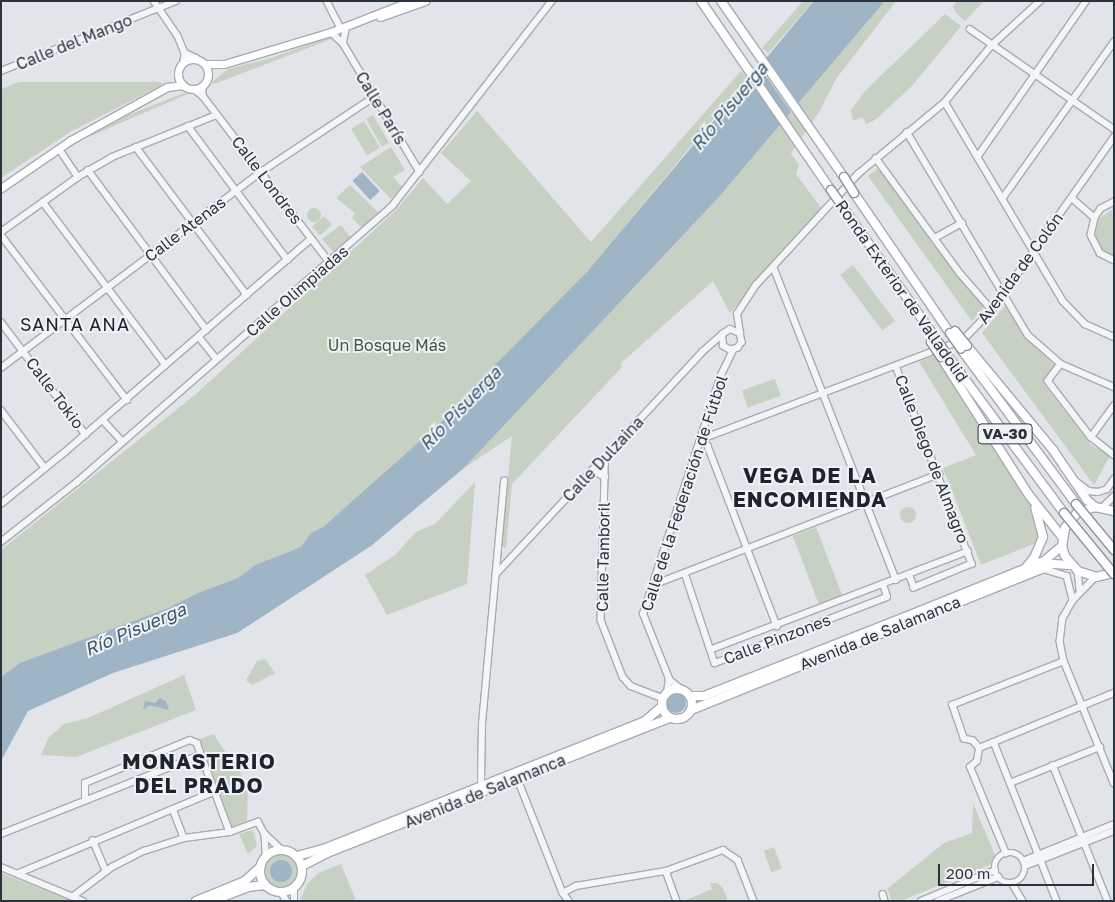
<!DOCTYPE html>
<html>
<head>
<meta charset="utf-8">
<style>
  body { margin:0 }
  #map { position:relative; width:1115px; height:902px; overflow:hidden; background:#e1e4e8; font-family:"Golos Text",sans-serif }
  div>[style] { position:absolute }
  [style*='--x'] { left:calc(var(--x)*1px); top:calc(var(--y)*1px); width:calc(var(--w)*1px); rotate:calc(var(--a)*1deg) }
  .green>* { inset:0; background:#c7d1c3; transform-origin:0 0 }
  .round { border-radius:50% }
  .water>* { inset:0; background:#9fb4c5; transform-origin:0 0 }
  .pier>* { inset:0; background:#e1e4e8; transform-origin:0 0 }
  .roads { filter:drop-shadow(1px 0 #a7abb2) drop-shadow(-1px 0 #a7abb2) drop-shadow(0 1px #a7abb2) drop-shadow(0 -1px #a7abb2) }
  .minor>* { height:5.5px; margin:-2.75px; padding:0 2.75px; transform-origin:2.75px; border-radius:2.75px; background:#f3f5f7 }
  .minor>.ring { margin:-2.75px; padding:0; box-sizing:content-box; background:none; border:5.5px solid #f3f5f7; border-radius:50% }
  .major>* { height:7px; margin:-3.5px; padding:0 3.5px; transform-origin:3.5px; border-radius:3.5px; background:#fff }
  .major>.ring { margin:-3.5px; padding:0; box-sizing:content-box; background:none; border:7px solid #fff; border-radius:50% }
  .highway>* { height:8px; margin:-4px; padding:0 4px; transform-origin:4px; border-radius:4px; background:#fff }
  .highway>.ring { margin:-4px; padding:0; box-sizing:content-box; background:none; border:8px solid #fff; border-radius:50% }
  .bridges { filter:drop-shadow(1px 0 #8a939d) drop-shadow(-1px 0 #8a939d) drop-shadow(0 1px #8a939d) drop-shadow(0 -1px #8a939d) }
  .highway-bridge>* { height:8px; margin:-4px; padding:0 4px; transform-origin:4px; border-radius:4px; background:#fff }
  span { translate:-50% -50%; white-space:nowrap; text-align:center; line-height:1.15; -webkit-text-stroke:4px #f0f3f6; paint-order:stroke }
  .shield-label span { padding:1px 4px; background:#f0f3f6; border:1px solid; border-radius:4px; -webkit-text-stroke-width:0 }
  .shield-label { font-size:15px; color:#2b333e; font-weight:700 }
  .street-label { font-size:16px; color:#2b333e }
  .park-label { font-size:16px; color:#42583a }
  .water-label { font-size:18px; color:#39556e; font-style:italic }
  .neighbourhood-label { font-size:18px; color:#1d242f; letter-spacing:1px }
  .district-label { font-size:21px; color:#1d242f; font-weight:700; letter-spacing:1px }
  .frame { position:absolute; inset:0; border:2px solid #2b333e; pointer-events:none }
  .scale { position:absolute; left:938px; top:864px; width:156px; height:22px; box-sizing:border-box; border:2px solid #2b333e; border-top:0; padding-left:6px; font-size:15px; line-height:18px; white-space:nowrap; color:#2b333e; -webkit-text-stroke:4px #f0f3f6; paint-order:stroke }
</style>
</head>
<body>
<div id="map">
  <div class="green">
    <i style="clip-path:polygon(803px 1px,814px 1px,768px 53px,762px 48px)"></i>
    <i style="clip-path:polygon(885px 1px,896px 1px,836px 79px,819px 112px,791px 153px,799px 165px,796px 174px,822px 209px,730px 313px,713px 281px,620px 364px,622px 367px,512px 484px,506px 548px,501px 547px,512px 436px,464px 468px,718px 198px)"></i>
    <i style="clip-path:polygon(957px 1px,984px 1px,965px 21px,955px 12px,953px 6px)"></i>
    <i style="clip-path:polygon(945px 14px,961px 26px,912px 86px,875px 120px,866px 124px,863px 117px,853px 121px,851px 110px,865px 91px)"></i>
    <i style="clip-path:polygon(328px 37px,334px 38px,214px 84px,212px 82px,228px 69px,271px 58px)"></i>
    <i style="clip-path:polygon(741px 71px,747px 78px,584px 276px,474px 386px,458px 407px,323px 527px,311px 533px,301px 547px,255px 565px,238px 578px,200px 592px,166px 609px,21px 663px,1px 677px,1px 550px,196px 394px,396px 210px,423px 178px,447px 204px,471px 181px,441px 153px,477px 111px,591px 242px)"></i>
    <i style="clip-path:polygon(19px 82px,161px 82px,162px 85px,70px 132px,1px 178px,1px 89px)"></i>
    <i style="clip-path:polygon(189px 91px,190px 93px,77px 142px,78px 138px,113px 121px)"></i>
    <i style="left:373px;top:115px;width:32px;height:8px;rotate:60deg"></i>
    <i style="left:364px;top:121px;width:31px;height:15px;rotate:59deg"></i>
    <i style="clip-path:polygon(391px 147px,405px 170px,393px 177px,402px 187px,391px 199px,360px 167px)"></i>
    <i style="clip-path:polygon(880px 167px,940px 252px,985px 306px,972px 321px,868px 176px)"></i>
    <i style="clip-path:polygon(350px 185px,378px 212px,362px 228px,352px 218px,355px 213px,336px 198px)"></i>
    <i class="round" style="left:307px;top:208px;width:14px;height:14px"></i>
    <i style="clip-path:polygon(1114px 208px,1114px 259px,1100px 250px,1095px 235px,1099px 219px)"></i>
    <i style="left:324px;top:216px;width:12px;height:16px;rotate:48deg"></i>
    <i style="clip-path:polygon(341px 225px,351px 238px,335px 254px,322px 239px)"></i>
    <i style="left:853px;top:265px;width:70px;height:16px;rotate:53deg"></i>
    <i style="clip-path:polygon(1005px 306px,1024px 336px,1056px 367px,1044px 384px,1091px 445px,1110px 456px,1094px 485px,982px 333px)"></i>
    <i style="clip-path:polygon(936px 355px,1027px 496px,1040px 525px,1039px 542px,981px 565px,943px 468px,976px 455px,919px 362px)"></i>
    <i style="left:775px;top:379px;width:18px;height:35px;rotate:71deg"></i>
    <i style="clip-path:polygon(475px 482px,467px 584px,387px 615px,365px 575px,395px 555px,416px 532px,435px 524px)"></i>
    <i class="round" style="left:900px;top:507px;width:16px;height:16px"></i>
    <i style="left:816px;top:527px;width:74px;height:25px;rotate:69deg"></i>
    <i style="clip-path:polygon(265px 659px,275px 673px,252px 685px,246px 680px,257px 661px)"></i>
    <i style="clip-path:polygon(184px 675px,196px 710px,76px 757px,41px 755px,49px 737px,64px 724px,88px 718px)"></i>
    <i style="clip-path:polygon(214px 734px,223px 749px,234px 760px,248px 788px,247px 821px,231px 827px,200px 739px)"></i>
    <i style="clip-path:polygon(973px 803px,995px 855px,990px 865px,900px 901px,892px 901px,887px 889px,944px 843px,972px 833px)"></i>
    <i style="clip-path:polygon(253px 830px,257px 846px,248px 854px,239px 834px)"></i>
    <i style="left:774px;top:847px;width:23px;height:11px;rotate:70deg"></i>
    <i class="round" style="left:263px;top:853px;width:36px;height:36px"></i>
    <i style="clip-path:polygon(341px 864px,356px 901px,300px 901px,307px 884px,318px 873px)"></i>
    <i style="clip-path:polygon(1px 872px,1px 873px,72px 901px,1px 901px)"></i>
    <i style="clip-path:polygon(710px 883px,717px 883px,723px 888px,728px 901px,684px 901px,712px 889px)"></i>
  </div>
  <div class="water">
    <i style="clip-path:polygon(814px 1px,885px 1px,718px 198px,464px 468px,371px 546px,237px 633px,113px 673px,28px 711px,1px 761px,1px 677px,20px 663px,166px 609px,200px 592px,238px 578px,255px 565px,301px 547px,311px 533px,323px 527px,458px 407px,474px 386px,586px 273px)"></i>
    <i style="left:362px;top:172px;width:26px;height:13px;rotate:47deg"></i>
    <i class="round" style="left:666px;top:693px;width:20px;height:20px"></i>
    <i style="clip-path:polygon(160px 698px,166px 701px,169px 710px,149px 705px,143px 710px,145px 701px,155px 703px)"></i>
    <i class="round" style="left:270px;top:860px;width:22px;height:22px"></i>
  </div>
  <div class="pier">
    <i style="left:764px;top:54px;width:65px;height:11px;rotate:55deg"></i>
  </div>
  <div class="roads">
    <div class="minor">
      <i style="--x:154;--y:1;--w:42;--a:55.6"></i>
      <i style="--x:178;--y:36;--w:18;--a:68"></i>
      <i style="--x:185;--y:53;--w:8;--a:97"></i>
      <i style="--x:327;--y:1;--w:30;--a:63"></i>
      <i style="--x:970;--y:29;--w:175;--a:34.8"></i>
      <i style="--x:331;--y:32;--w:16;--a:43"></i>
      <i style="--x:343;--y:43;--w:150;--a:59.2"></i>
      <i style="--x:343;--y:43;--w:15;--a:-79"></i>
      <i style="--x:185;--y:53;--w:12;--a:24"></i>
      <i style="--x:1;--y:71;--w:188;--a:-21.8"></i>
      <i style="--x:203;--y:86;--w:10;--a:90"></i>
      <i style="--x:194;--y:89;--w:11;--a:38"></i>
      <i style="--x:203;--y:96;--w:210;--a:52.7"></i>
      <i style="--x:945;--y:102;--w:231;--a:59.3"></i>
      <i style="--x:1063;--y:301;--w:32;--a:46"></i>
      <i style="--x:1085;--y:324;--w:32;--a:24"></i>
      <i style="--x:188;--y:126;--w:167;--a:53.3"></i>
      <i style="--x:907;--y:132;--w:236;--a:59.2"></i>
      <i style="--x:1028;--y:335;--w:44;--a:41.3"></i>
      <i style="--x:1061;--y:364;--w:58;--a:23.5"></i>
      <i style="--x:136;--y:147;--w:185;--a:53.1"></i>
      <i style="--x:62;--y:153;--w:29;--a:56"></i>
      <i style="--x:978;--y:156;--w:189;--a:-55.1"></i>
      <i style="--x:876;--y:158;--w:142;--a:53.9"></i>
      <i style="--x:960;--y:273;--w:49;--a:49.1"></i>
      <i style="--x:88;--y:170;--w:199;--a:53.4"></i>
      <i style="--x:1072;--y:198;--w:30;--a:41"></i>
      <i style="--x:1002;--y:199;--w:193;--a:-54.5"></i>
      <i style="--x:43;--y:202;--w:204;--a:53"></i>
      <i style="--x:1114;--y:202;--w:15;--a:152"></i>
      <i style="--x:1101;--y:209;--w:11;--a:124"></i>
      <i style="--x:1095;--y:218;--w:17;--a:103"></i>
      <i style="--x:1091;--y:235;--w:20;--a:63"></i>
      <i style="--x:1100;--y:253;--w:16;--a:27"></i>
      <i style="--x:1;--y:232;--w:95;--a:-35.5"></i>
      <i style="--x:78;--y:177;--w:39;--a:-30"></i>
      <i style="--x:112;--y:157;--w:110;--a:-21.9"></i>
      <i style="--x:1;--y:235;--w:208;--a:52.6"></i>
      <i style="--x:935;--y:238;--w:31;--a:-29"></i>
      <i style="--x:774;--y:268;--w:335;--a:68.6"></i>
      <i style="--x:1;--y:322;--w:141;--a:53"></i>
      <i style="--x:740;--y:333;--w:19;--a:-99"></i>
      <i style="--x:737;--y:314;--w:35;--a:-57"></i>
      <i style="--x:756;--y:285;--w:151;--a:-47.4"></i>
      <i style="--x:858;--y:174;--w:113;--a:-39.6"></i>
      <i style="--x:945;--y:102;--w:74;--a:-50.5"></i>
      <i style="--x:992;--y:45;--w:65;--a:-42.5"></i>
      <i style="--x:199;--y:337;--w:27;--a:51"></i>
      <i style="--x:1061;--y:364;--w:21;--a:127"></i>
      <i style="--x:1048;--y:381;--w:71;--a:52.5"></i>
      <i style="--x:1091;--y:437;--w:29;--a:38"></i>
      <i style="--x:896;--y:366;--w:212;--a:69"></i>
      <i style="--x:972;--y:564;--w:63;--a:157.5"></i>
      <i style="--x:914;--y:588;--w:14;--a:-111"></i>
      <i style="--x:1;--y:368;--w:326;--a:-37"></i>
      <i style="--x:261;--y:172;--w:136;--a:-33.6"></i>
      <i style="--x:1;--y:410;--w:73;--a:52.8"></i>
      <i style="--x:103;--y:420;--w:27;--a:48"></i>
      <i style="--x:1091;--y:437;--w:39;--a:-54"></i>
      <i style="--x:702;--y:439;--w:279;--a:-20.8"></i>
      <i style="--x:963;--y:340;--w:42;--a:-46"></i>
      <i style="--x:992;--y:310;--w:212;--a:-54.8"></i>
      <i style="--x:702;--y:439;--w:9;--a:49"></i>
      <i style="--x:708;--y:446;--w:193;--a:69"></i>
      <i style="--x:602;--y:459;--w:6;--a:59"></i>
      <i style="--x:605;--y:464;--w:13;--a:90"></i>
      <i style="--x:592;--y:470;--w:15;--a:28"></i>
      <i style="--x:605;--y:477;--w:143;--a:91.6"></i>
      <i style="--x:601;--y:620;--w:61;--a:68.9"></i>
      <i style="--x:623;--y:677;--w:12;--a:48"></i>
      <i style="--x:631;--y:686;--w:34;--a:21"></i>
      <i style="--x:1077;--y:482;--w:15;--a:37"></i>
      <i style="--x:1089;--y:491;--w:9;--a:6"></i>
      <i style="--x:1098;--y:492;--w:9;--a:-18"></i>
      <i style="--x:1107;--y:489;--w:12;--a:-55"></i>
      <i style="--x:1;--y:504;--w:82;--a:-39.1"></i>
      <i style="--x:65;--y:452;--w:323;--a:-40.9"></i>
      <i style="--x:1103;--y:507;--w:16;--a:-45"></i>
      <i style="--x:1;--y:542;--w:97;--a:-38.3"></i>
      <i style="--x:77;--y:482;--w:420;--a:-41.2"></i>
      <i style="--x:393;--y:205;--w:259;--a:-52.1"></i>
      <i style="--x:1043;--y:569;--w:25;--a:16"></i>
      <i style="--x:1067;--y:576;--w:25;--a:76"></i>
      <i style="--x:1078;--y:571;--w:20;--a:84"></i>
      <i style="--x:685;--y:573;--w:95;--a:71.6"></i>
      <i style="--x:715;--y:663;--w:184;--a:-21"></i>
      <i style="--x:887;--y:597;--w:13;--a:-108"></i>
      <i style="--x:496;--y:574;--w:303;--a:-47.1"></i>
      <i style="--x:702;--y:352;--w:29;--a:-41"></i>
      <i style="--x:724;--y:333;--w:7;--a:-34"></i>
      <i style="--x:730;--y:329;--w:11;--a:22"></i>
      <i style="--x:740;--y:333;--w:9;--a:77"></i>
      <i style="--x:742;--y:342;--w:7;--a:124"></i>
      <i style="--x:738;--y:348;--w:8;--a:166"></i>
      <i style="--x:730;--y:350;--w:8;--a:-150"></i>
      <i style="--x:723;--y:346;--w:11;--a:-95"></i>
      <i style="--x:1096;--y:577;--w:33;--a:134"></i>
      <i style="--x:1073;--y:601;--w:20;--a:120"></i>
      <i style="--x:1063;--y:618;--w:23;--a:97"></i>
      <i style="--x:1060;--y:641;--w:20;--a:79"></i>
      <i style="--x:1064;--y:661;--w:132;--a:67.7"></i>
      <i style="--x:653;--y:585;--w:307;--a:-21.2"></i>
      <i style="--x:712;--y:649;--w:274;--a:-20.9"></i>
      <i style="--x:669;--y:679;--w:16;--a:40"></i>
      <i style="--x:667;--y:692;--w:13;--a:-81"></i>
      <i style="--x:669;--y:679;--w:70;--a:-111.8"></i>
      <i style="--x:643;--y:614;--w:251;--a:-71.9"></i>
      <i style="--x:721;--y:375;--w:28;--a:-64"></i>
      <i style="--x:994;--y:742;--w:171;--a:68.4"></i>
      <i style="--x:979;--y:748;--w:146;--a:-22.2"></i>
      <i style="--x:1053;--y:765;--w:147;--a:68"></i>
      <i style="--x:481;--y:781;--w:57;--a:-89"></i>
      <i style="--x:482;--y:724;--w:244;--a:-84.8"></i>
      <i style="--x:519;--y:782;--w:119;--a:68.4"></i>
      <i style="--x:563;--y:893;--w:10;--a:53"></i>
      <i style="--x:1010;--y:783;--w:97;--a:-21.8"></i>
      <i style="--x:85;--y:799;--w:16;--a:-90"></i>
      <i style="--x:85;--y:783;--w:113;--a:-22.3"></i>
      <i style="--x:190;--y:740;--w:8;--a:23"></i>
      <i style="--x:197;--y:743;--w:95;--a:69.7"></i>
      <i style="--x:173;--y:809;--w:31;--a:69"></i>
      <i style="--x:1;--y:834;--w:215;--a:-21.6"></i>
      <i style="--x:265;--y:834;--w:22;--a:87"></i>
      <i style="--x:93;--y:840;--w:34;--a:67"></i>
      <i class="ring" style="left:995px;top:853px;width:24.5px;height:24.5px"></i>
      <i style="--x:1006;--y:854;--w:94;--a:-112.5"></i>
      <i style="--x:970;--y:767;--w:9;--a:-41"></i>
      <i style="--x:977;--y:761;--w:13;--a:-81"></i>
      <i style="--x:979;--y:748;--w:9;--a:-131"></i>
      <i style="--x:973;--y:741;--w:9;--a:-167"></i>
      <i style="--x:964;--y:739;--w:36;--a:-109"></i>
      <i style="--x:952;--y:705;--w:120;--a:-21.4"></i>
      <i style="--x:1023;--y:861;--w:98;--a:-22.1"></i>
      <i style="--x:1025;--y:866;--w:96;--a:-21.5"></i>
      <i style="--x:1;--y:867;--w:89;--a:22.5"></i>
      <i style="--x:666;--y:871;--w:32;--a:70"></i>
      <i style="--x:19;--y:873;--w:211;--a:-22.6"></i>
      <i style="--x:1012;--y:883;--w:21;--a:59"></i>
      <i style="--x:281;--y:892;--w:11;--a:56"></i>
      <i style="--x:563;--y:893;--w:15;--a:-28"></i>
      <i style="--x:576;--y:886;--w:91;--a:-9.5"></i>
      <i style="--x:666;--y:871;--w:61;--a:-20.2"></i>
      <i style="--x:723;--y:850;--w:18;--a:34"></i>
      <i style="--x:738;--y:860;--w:44;--a:68.7"></i>
      <i style="--x:883;--y:894;--w:7;--a:74"></i>
      <i style="--x:75;--y:895;--w:46;--a:-37.1"></i>
      <i style="--x:112;--y:867;--w:36;--a:-27"></i>
      <i style="--x:144;--y:851;--w:42;--a:-18"></i>
      <i style="--x:184;--y:838;--w:46;--a:-7.4"></i>
      <i style="--x:230;--y:832;--w:30;--a:-20"></i>
      <i style="--x:258;--y:822;--w:14;--a:60"></i>
      <i style="--x:265;--y:834;--w:23;--a:43"></i>
      <i style="--x:294;--y:901;--w:13;--a:-90"></i>
      <i style="--x:921;--y:901;--w:80;--a:-22.7"></i>
      <i style="--x:938;--y:901;--w:65;--a:-21.8"></i>
    </div>
    <div class="major">
      <i style="--x:380;--y:17;--w:48;--a:-19.6"></i>
      <i class="ring" style="left:178px;top:59px;width:23px;height:23px"></i>
      <i style="--x:206;--y:64;--w:18;--a:0"></i>
      <i style="--x:224;--y:64;--w:112;--a:-16.7"></i>
      <i style="--x:331;--y:32;--w:85;--a:-21.4"></i>
      <i style="--x:1;--y:188;--w:85;--a:-34.4"></i>
      <i style="--x:71;--y:140;--w:110;--a:-28.9"></i>
      <i style="--x:167;--y:87;--w:16;--a:-7"></i>
    </div>
    <div class="highway">
      <i style="--x:701;--y:1;--w:229;--a:55.5"></i>
      <i style="--x:721;--y:1;--w:215;--a:55.1"></i>
      <i style="--x:854;--y:193;--w:170;--a:55.6"></i>
      <i style="--x:842;--y:206;--w:163;--a:54.7"></i>
      <i style="--x:967;--y:346;--w:135;--a:50.4"></i>
      <i style="--x:1053;--y:450;--w:60;--a:55.8"></i>
      <i style="--x:1087;--y:500;--w:11;--a:41"></i>
      <i style="--x:961;--y:349;--w:193;--a:53.4"></i>
      <i style="--x:947;--y:355;--w:197;--a:53.5"></i>
      <i style="--x:941;--y:357;--w:164;--a:57.5"></i>
      <i style="--x:1029;--y:495;--w:53;--a:51.8"></i>
      <i style="--x:1114;--y:511;--w:19;--a:-168"></i>
      <i style="--x:1095;--y:507;--w:19;--a:162"></i>
      <i style="--x:1077;--y:513;--w:19;--a:129"></i>
      <i style="--x:1065;--y:528;--w:18;--a:99"></i>
      <i style="--x:1062;--y:546;--w:10;--a:73"></i>
      <i style="--x:1065;--y:556;--w:20;--a:49"></i>
      <i style="--x:1078;--y:571;--w:19;--a:18"></i>
      <i style="--x:1096;--y:577;--w:18;--a:-13"></i>
      <i style="--x:1027;--y:566;--w:11;--a:-49"></i>
      <i style="--x:1034;--y:558;--w:23;--a:-67"></i>
      <i style="--x:1043;--y:537;--w:30;--a:-105"></i>
      <i class="ring" style="left:662px;top:689px;width:22px;height:22px"></i>
      <i style="--x:690;--y:696;--w:14;--a:0"></i>
      <i style="--x:704;--y:696;--w:216;--a:-21.5"></i>
      <i style="--x:905;--y:617;--w:150;--a:-21.9"></i>
      <i style="--x:1044;--y:561;--w:23;--a:-40"></i>
      <i style="--x:691;--y:710;--w:377;--a:-21.9"></i>
      <i style="--x:1041;--y:569;--w:13;--a:-23"></i>
      <i style="--x:1053;--y:564;--w:17;--a:3"></i>
      <i class="ring" style="left:260px;top:850px;width:34px;height:34px"></i>
      <i style="--x:297;--y:856;--w:30;--a:-15"></i>
      <i style="--x:326;--y:848;--w:343;--a:-21.7"></i>
      <i style="--x:645;--y:721;--w:23;--a:-41"></i>
      <i style="--x:302;--y:866;--w:28;--a:-27"></i>
      <i style="--x:327;--y:853;--w:368;--a:-21.5"></i>
      <i style="--x:196;--y:901;--w:53;--a:-22.2"></i>
      <i style="--x:245;--y:881;--w:21;--a:-43"></i>
      <i style="--x:212;--y:901;--w:39;--a:-21"></i>
      <i style="--x:248;--y:887;--w:17;--a:-7"></i>
    </div>
  </div>
  <div class="bridges">
    <div class="highway-bridge">
      <i style="--x:844;--y:177;--w:19;--a:58"></i>
      <i style="--x:831;--y:190;--w:19;--a:55"></i>
      <i style="--x:955;--y:331;--w:19;--a:51"></i>
      <i style="--x:950;--y:333;--w:19;--a:55"></i>
      <i style="--x:936;--y:339;--w:19;--a:55"></i>
      <i style="--x:931;--y:342;--w:18;--a:56"></i>
      <i style="--x:1076;--y:504;--w:60;--a:50.4"></i>
      <i style="--x:1064;--y:513;--w:79;--a:50.7"></i>
    </div>
  </div>
  <div class="shield-label">
    <span style="left:1005px;top:434px">VA-30</span>
  </div>
  <div class="street-label">
    <span style="left:74px;top:42px;rotate:-22deg">Calle del Mango</span>
    <span style="left:381px;top:108px;rotate:59deg">Calle París</span>
    <span style="left:267px;top:180px;rotate:53deg">Calle Londres</span>
    <span style="left:185px;top:229px;rotate:-37deg">Calle Atenas</span>
    <span style="left:1020px;top:268px;rotate:-54deg">Avenida de Colón</span>
    <span style="left:297px;top:291px;rotate:-41deg">Calle Olimpiadas</span>
    <span style="left:902px;top:291px;rotate:55deg">Ronda Exterior de Valladolid</span>
    <span style="left:55px;top:393px;rotate:53deg">Calle Tokio</span>
    <span style="left:603px;top:459px;rotate:-47deg">Calle Dulzaina</span>
    <span style="left:932px;top:459px;rotate:69deg">Calle Diego de Almagro</span>
    <span style="left:684px;top:493px;rotate:-72deg">Calle de la Federación de Fútbol</span>
    <span style="left:603px;top:557px;rotate:-89deg">Calle Tamboril</span>
    <span style="left:880px;top:633px;rotate:-22deg">Avenida de Salamanca</span>
    <span style="left:777px;top:639px;rotate:-21deg">Calle Pinzones</span>
    <span style="left:485px;top:791px;rotate:-22deg">Avenida de Salamanca</span>
  </div>
  <div class="park-label">
    <span style="left:387px;top:345px">Un Bosque Más</span>
  </div>
  <div class="water-label">
    <span style="left:729px;top:106px;rotate:-50deg">Río Pisuerga</span>
    <span style="left:460px;top:408px;rotate:-46deg">Río Pisuerga</span>
    <span style="left:135px;top:629px;rotate:-23deg">Río Pisuerga</span>
  </div>
  <div class="neighbourhood-label">
    <span style="left:75px;top:324px">SANTA ANA</span>
  </div>
  <div class="district-label">
    <span style="left:810px;top:487px">VEGA DE LA<br>ENCOMIENDA</span>
    <span style="left:199px;top:773px">MONASTERIO<br>DEL PRADO</span>
  </div>
  <div class="frame"></div>
  <div class="scale">200 m</div>
</div>
</body>
</html>
